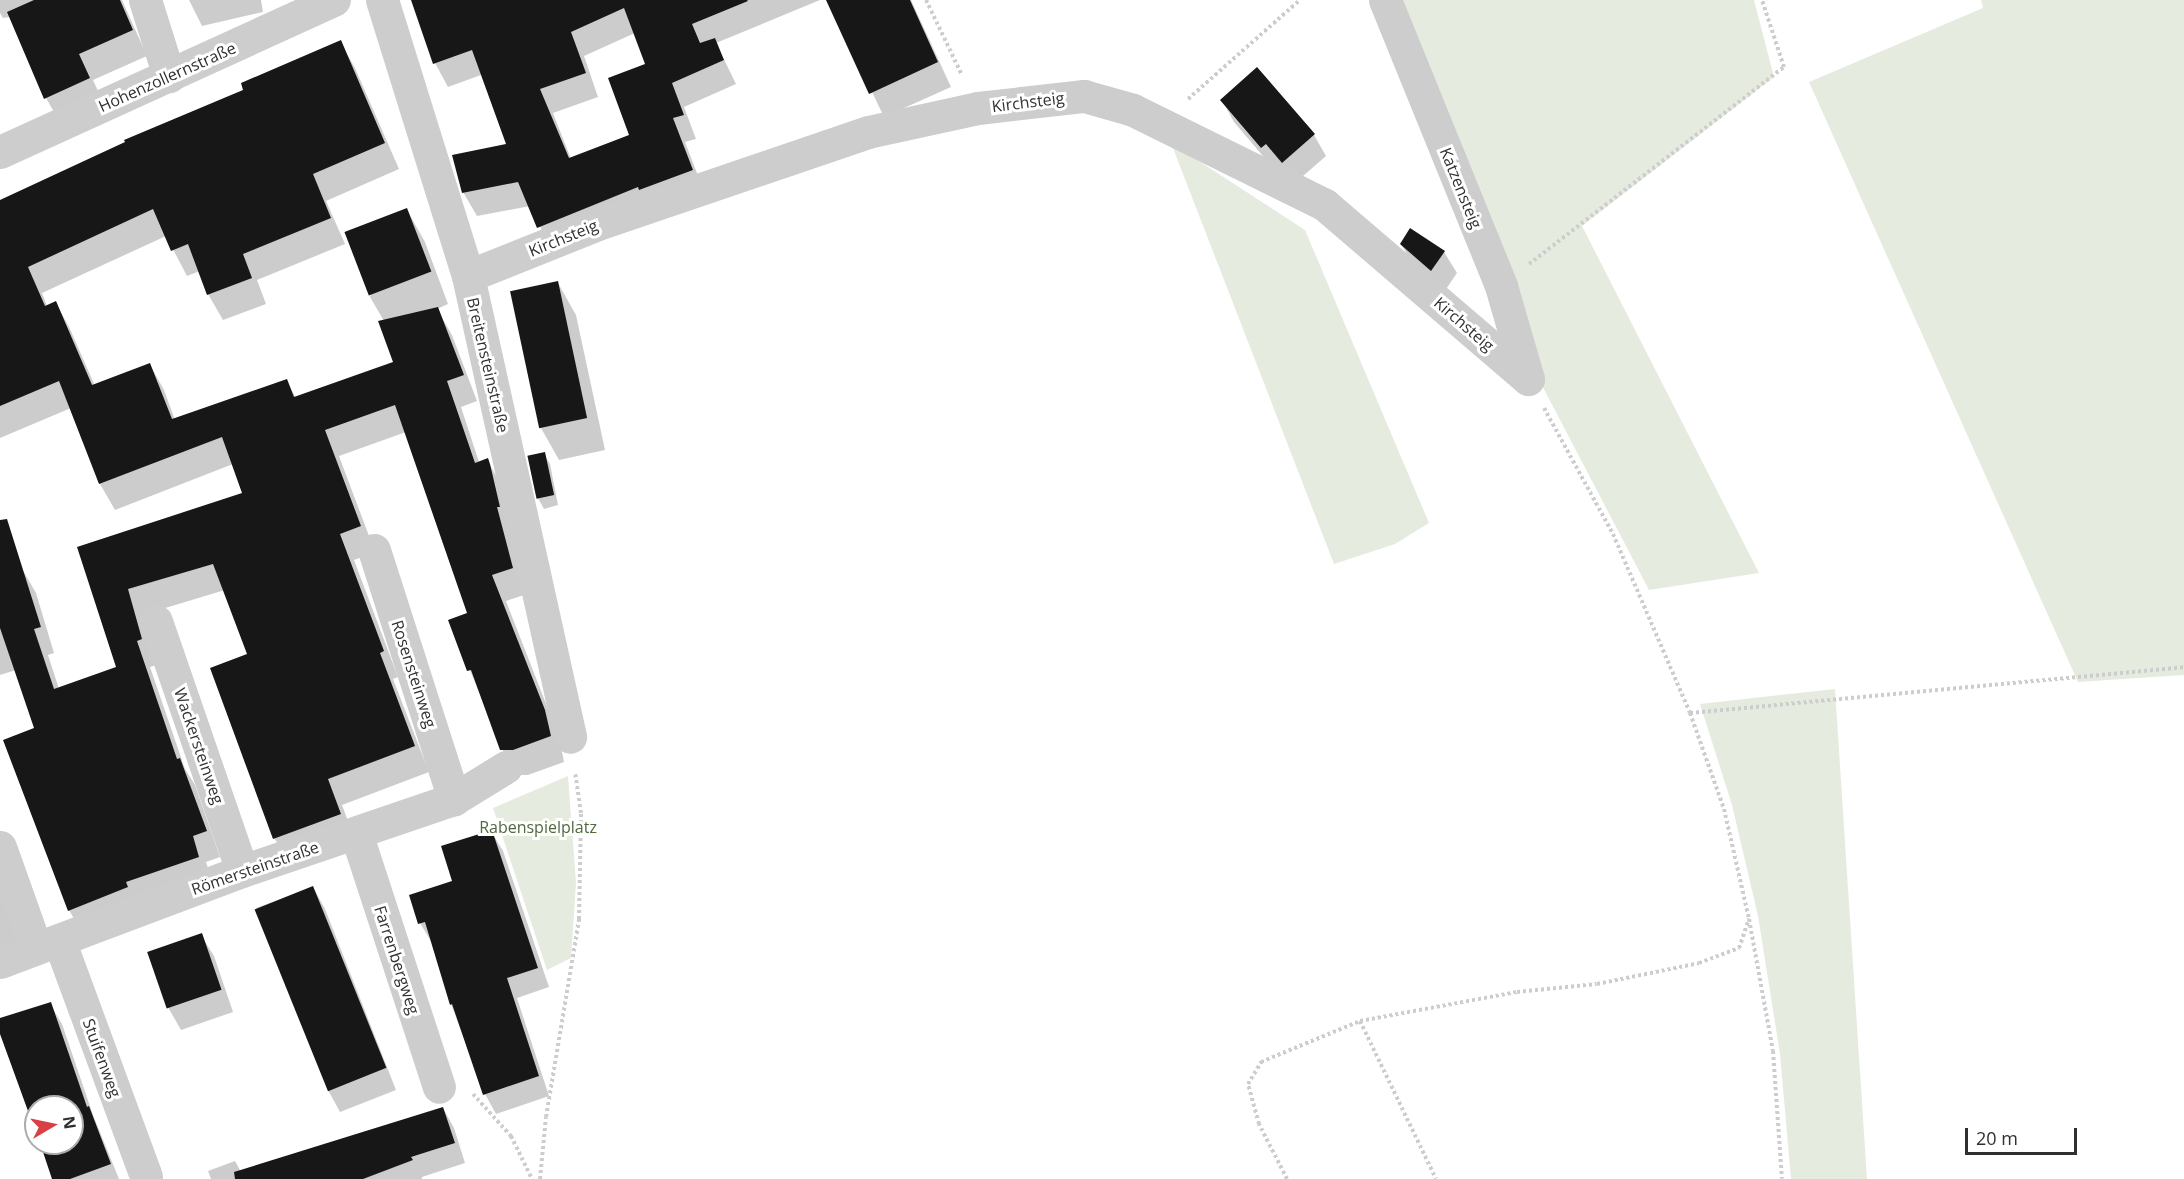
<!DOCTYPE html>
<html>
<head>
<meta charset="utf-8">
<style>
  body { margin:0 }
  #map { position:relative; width:2184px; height:1179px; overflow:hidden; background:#fff; font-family:"Open Sans",sans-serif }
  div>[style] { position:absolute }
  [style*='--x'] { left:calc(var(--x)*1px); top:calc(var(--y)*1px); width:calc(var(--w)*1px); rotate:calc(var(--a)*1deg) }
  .green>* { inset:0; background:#e5ecdf }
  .shadow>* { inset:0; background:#0003 }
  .building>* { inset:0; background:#171717; transform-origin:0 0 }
  .path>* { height:4px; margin-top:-2px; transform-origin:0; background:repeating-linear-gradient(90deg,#cdcdcd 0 3px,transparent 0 6px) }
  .minor>* { height:33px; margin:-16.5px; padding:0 16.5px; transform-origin:16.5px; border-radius:16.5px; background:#cdcdcd }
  span { translate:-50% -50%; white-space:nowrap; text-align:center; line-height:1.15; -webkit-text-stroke:6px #fff; paint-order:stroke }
  .street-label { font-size:16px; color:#303030 }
  .park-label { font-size:16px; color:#516940 }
  .north { position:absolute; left:24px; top:1095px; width:60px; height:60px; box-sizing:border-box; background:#fff; border:2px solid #acacac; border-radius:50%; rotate:81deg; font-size:16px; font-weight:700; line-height:24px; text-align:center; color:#303030 }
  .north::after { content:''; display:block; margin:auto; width:21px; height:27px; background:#d94045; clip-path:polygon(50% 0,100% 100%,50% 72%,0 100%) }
  .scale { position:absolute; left:1965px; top:1128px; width:112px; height:27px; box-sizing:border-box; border:3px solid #303030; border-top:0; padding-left:8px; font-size:18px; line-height:21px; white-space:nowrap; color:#303030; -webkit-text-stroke:4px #fff; paint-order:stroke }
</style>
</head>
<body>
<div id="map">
  <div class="green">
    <i style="clip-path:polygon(1397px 0,1754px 0,1774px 77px,1582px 226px,1759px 573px,1649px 590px,1536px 374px)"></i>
    <i style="clip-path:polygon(1981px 0,2184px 0,2184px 675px,2078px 682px,1809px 82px,1983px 8px)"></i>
    <i style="clip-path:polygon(1171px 143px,1305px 230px,1429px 523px,1395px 544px,1334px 564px)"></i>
    <i style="clip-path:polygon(1835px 689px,1867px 1179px,1791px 1179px,1780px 1054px,1758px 916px,1732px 805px,1700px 704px)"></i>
    <i style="clip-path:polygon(568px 776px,576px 883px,571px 958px,547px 970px,493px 808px)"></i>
  </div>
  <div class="shadow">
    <i style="clip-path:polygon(0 0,122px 0,147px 56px,93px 80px,104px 104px,61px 124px,46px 98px,10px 17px,3px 18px,0 13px)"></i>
    <i style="clip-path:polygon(189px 0,261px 0,263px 12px,202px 26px)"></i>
    <i style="clip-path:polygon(evenodd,412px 0,820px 0,716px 43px,736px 84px,684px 107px,696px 139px,685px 142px,705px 194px,552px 251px,530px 206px,477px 216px,463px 192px,508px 145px,481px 75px,448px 87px,435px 63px,412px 0,635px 33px,647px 65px,631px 136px,571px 159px,553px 113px,598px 97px,584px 56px,635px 33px)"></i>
    <i style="clip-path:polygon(828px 0,911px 0,951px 87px,884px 117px)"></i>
    <i style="clip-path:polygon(340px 42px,355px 68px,399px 169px,326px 201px,345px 244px,257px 280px,266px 304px,223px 320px,208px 294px,200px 271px,187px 276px,166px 236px,42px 293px,47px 306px,56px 303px,70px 329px,95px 386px,150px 365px,164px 390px,175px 420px,286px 380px,296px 398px,395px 362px,384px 321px,370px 297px,407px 210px,425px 242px,448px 304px,437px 309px,452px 335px,477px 401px,461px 407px,479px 462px,487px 460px,502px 486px,527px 594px,506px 601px,559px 737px,564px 762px,528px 775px,517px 775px,502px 749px,450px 621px,469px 614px,406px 432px,339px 456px,375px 552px,354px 560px,398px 677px,393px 679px,429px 772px,342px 805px,355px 840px,289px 865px,275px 839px,212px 669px,249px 654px,225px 590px,142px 615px,156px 665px,150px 667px,185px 769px,195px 785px,220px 857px,206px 862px,213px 883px,84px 936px,69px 910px,36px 729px,16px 670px,0 675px,0 574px,21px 567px,36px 593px,54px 653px,48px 655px,59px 689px,118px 668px,79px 548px,244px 494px,233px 464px,115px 510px,100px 484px,71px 408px,0 438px,0 201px,245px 91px)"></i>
    <i style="clip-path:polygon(1222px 100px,1314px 135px,1326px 156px,1295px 183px,1274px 169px,1234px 122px)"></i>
    <i style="clip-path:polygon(1401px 244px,1444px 252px,1457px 273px,1444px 292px,1414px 266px)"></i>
    <i style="clip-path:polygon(558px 283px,576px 315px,605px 450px,559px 460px,541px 428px)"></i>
    <i style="clip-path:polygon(544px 454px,550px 464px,558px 505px,544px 509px,538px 498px)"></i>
    <i style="clip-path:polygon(491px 831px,503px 851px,549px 987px,517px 998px,549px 1096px,496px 1114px,485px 1094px,451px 1004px,432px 943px,420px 923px)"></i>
    <i style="clip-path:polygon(313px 887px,325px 909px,396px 1090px,340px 1112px,328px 1090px,256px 908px)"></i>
    <i style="clip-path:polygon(0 893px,23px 954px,0 962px)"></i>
    <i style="clip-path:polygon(201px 935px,214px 956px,233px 1012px,181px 1030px,169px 1009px,149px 953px)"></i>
    <i style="clip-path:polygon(50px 1004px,62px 1024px,93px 1115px,119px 1179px,54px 1179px,41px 1143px,72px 1143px,72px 1107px,36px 1107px,36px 1129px,0 1028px,0 1020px)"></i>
    <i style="clip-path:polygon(443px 1108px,454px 1128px,465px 1163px,422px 1177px,422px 1179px,211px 1179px,208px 1171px,235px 1161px,241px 1172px)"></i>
  </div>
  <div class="building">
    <i style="clip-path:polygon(34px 0,120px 0,133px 30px,79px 54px,90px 78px,44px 99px,7px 12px)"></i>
    <i style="clip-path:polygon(evenodd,411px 0,747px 0,748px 1px,692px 24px,700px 43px,715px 38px,724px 60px,672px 83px,684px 115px,673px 118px,693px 170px,639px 190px,638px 187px,537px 228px,518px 182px,462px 193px,452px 155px,506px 144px,472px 50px,433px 64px,411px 0,624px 8px,645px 64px,608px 78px,629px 135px,569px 158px,540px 89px,586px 73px,571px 32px,624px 8px)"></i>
    <i style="clip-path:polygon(826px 0,910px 0,938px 62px,869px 94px)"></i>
    <i style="clip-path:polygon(341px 40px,385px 143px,313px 174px,331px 218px,243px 254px,252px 278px,207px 295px,188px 244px,171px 251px,153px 209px,28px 267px,45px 306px,56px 301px,92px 385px,150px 363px,172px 419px,287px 379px,294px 397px,393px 362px,378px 321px,438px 307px,464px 375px,447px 381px,475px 463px,488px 458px,490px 464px,500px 507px,497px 507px,513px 568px,492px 575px,545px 710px,551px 736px,513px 750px,500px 750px,471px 670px,467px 671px,448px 620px,467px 613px,395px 405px,325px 430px,361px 526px,340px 534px,384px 651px,380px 653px,415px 746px,328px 779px,341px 814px,273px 839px,210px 668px,247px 654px,213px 564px,128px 589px,142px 639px,137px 641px,177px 759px,180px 758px,207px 831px,193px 836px,199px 857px,126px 882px,128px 887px,68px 911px,3px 740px,34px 728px,0 628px,0 520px,7px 519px,41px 627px,34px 629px,54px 689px,116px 667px,77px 547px,242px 493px,222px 437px,99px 484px,59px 381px,0 406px,0 200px,125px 142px,124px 140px,243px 90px,241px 83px)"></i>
    <i style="clip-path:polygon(1257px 67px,1315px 134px,1282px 163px,1266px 144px,1261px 148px,1220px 100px)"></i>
    <i style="left:407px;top:208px;width:68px;height:67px;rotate:69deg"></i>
    <i style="clip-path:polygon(1410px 228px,1445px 251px,1431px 271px,1400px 244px)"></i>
    <i style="left:558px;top:281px;width:140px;height:49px;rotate:78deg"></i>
    <i style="left:545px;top:452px;width:44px;height:18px;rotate:78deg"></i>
    <i style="clip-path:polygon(492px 830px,538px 968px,507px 978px,539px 1076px,483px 1095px,452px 1004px,450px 1005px,425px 922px,418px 924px,409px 895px,452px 881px,441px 846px)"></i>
    <i style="left:313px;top:886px;width:196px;height:63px;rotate:68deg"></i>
    <i style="left:202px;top:933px;width:60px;height:58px;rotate:71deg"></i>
    <i style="clip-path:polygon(51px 1002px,87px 1107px,89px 1106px,111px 1164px,70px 1179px,52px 1179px,40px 1143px,72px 1143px,72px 1107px,36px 1107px,36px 1133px,0 1034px,0 1018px)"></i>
    <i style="clip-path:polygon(443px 1107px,455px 1143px,411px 1157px,413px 1160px,363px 1179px,235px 1179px,234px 1172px)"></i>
  </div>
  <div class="path">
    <i style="--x:926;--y:0;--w:83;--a:64.4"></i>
    <i style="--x:1188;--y:99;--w:149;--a:-41.5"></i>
    <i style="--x:1529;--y:264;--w:322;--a:-37.7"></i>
    <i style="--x:1784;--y:67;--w:71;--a:-108.2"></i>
    <i style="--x:1544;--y:408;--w:144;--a:61.3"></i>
    <i style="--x:1613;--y:534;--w:195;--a:66.7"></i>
    <i style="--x:1690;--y:713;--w:102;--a:70.5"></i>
    <i style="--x:1724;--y:809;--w:113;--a:77.2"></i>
    <i style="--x:1749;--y:919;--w:134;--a:79.7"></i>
    <i style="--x:1773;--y:1051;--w:128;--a:86"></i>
    <i style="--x:1690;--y:713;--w:496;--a:-5.3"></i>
    <i style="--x:1360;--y:1021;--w:175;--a:64.3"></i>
    <i style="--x:473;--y:1094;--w:57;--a:47.9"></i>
    <i style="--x:511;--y:1136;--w:48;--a:64"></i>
    <i style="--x:540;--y:1179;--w:62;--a:-84.5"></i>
    <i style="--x:546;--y:1117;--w:201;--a:-80.5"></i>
    <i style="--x:579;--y:919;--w:106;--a:-88.9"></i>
    <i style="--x:581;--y:813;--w:41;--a:-98.3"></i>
    <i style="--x:1287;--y:1179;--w:62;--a:-117"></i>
    <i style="--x:1259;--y:1124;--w:41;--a:-105.4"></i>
    <i style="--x:1248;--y:1084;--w:26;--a:-59"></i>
    <i style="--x:1261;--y:1062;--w:107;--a:-22.5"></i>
    <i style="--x:1360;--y:1021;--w:160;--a:-10.5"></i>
    <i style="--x:1517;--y:992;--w:80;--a:-5.7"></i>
    <i style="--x:1597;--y:984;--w:104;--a:-11.6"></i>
    <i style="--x:1699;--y:963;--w:43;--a:-20.6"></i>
    <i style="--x:1739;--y:948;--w:31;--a:-71"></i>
  </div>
  <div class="minor">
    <i style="--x:145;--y:0;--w:80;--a:72.5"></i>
    <i style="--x:382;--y:0;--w:289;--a:72.7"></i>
    <i style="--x:468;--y:276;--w:472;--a:77.5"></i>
    <i style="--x:1385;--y:0;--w:309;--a:67.9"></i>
    <i style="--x:1501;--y:286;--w:97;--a:73.8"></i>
    <i style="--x:0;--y:152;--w:367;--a:-24.5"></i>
    <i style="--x:468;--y:276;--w:140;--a:-21.8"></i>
    <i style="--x:598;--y:224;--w:285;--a:-18.8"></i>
    <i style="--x:868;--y:132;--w:113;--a:-12.3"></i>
    <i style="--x:978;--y:108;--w:107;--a:-6.5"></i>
    <i style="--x:1084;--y:96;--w:51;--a:15.9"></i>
    <i style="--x:1133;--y:110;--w:214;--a:26.3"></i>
    <i style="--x:1325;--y:205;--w:267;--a:40.6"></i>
    <i style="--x:374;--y:550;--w:262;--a:72.2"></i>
    <i style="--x:156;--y:621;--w:264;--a:71"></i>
    <i style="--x:356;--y:833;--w:267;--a:71.9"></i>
    <i style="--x:0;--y:847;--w:107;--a:70.4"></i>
    <i style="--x:59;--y:940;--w:252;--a:69.8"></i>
    <i style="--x:0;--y:962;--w:259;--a:-20.6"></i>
    <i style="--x:242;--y:871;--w:224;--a:-18.8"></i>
    <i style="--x:454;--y:799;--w:61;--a:-31.6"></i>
  </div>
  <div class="street-label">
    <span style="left:167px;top:77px;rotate:-24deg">Hohenzollernstraße</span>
    <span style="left:1028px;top:102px;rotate:-7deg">Kirchsteig</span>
    <span style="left:1461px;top:188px;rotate:68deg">Katzensteig</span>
    <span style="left:563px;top:238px;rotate:-22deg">Kirchsteig</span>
    <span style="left:1464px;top:324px;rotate:41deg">Kirchsteig</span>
    <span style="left:488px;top:365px;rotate:77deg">Breitensteinstraße</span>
    <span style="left:414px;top:674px;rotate:72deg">Rosensteinweg</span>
    <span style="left:199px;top:746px;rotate:71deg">Wackersteinweg</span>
    <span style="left:255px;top:868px;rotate:-19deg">Römersteinstraße</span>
    <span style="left:397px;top:960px;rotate:72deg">Farrenbergweg</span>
    <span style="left:102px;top:1058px;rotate:70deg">Stuifenweg</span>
  </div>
  <div class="park-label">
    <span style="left:538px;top:827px">Rabenspielplatz</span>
  </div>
  <div class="north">N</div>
  <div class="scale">20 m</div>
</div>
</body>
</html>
